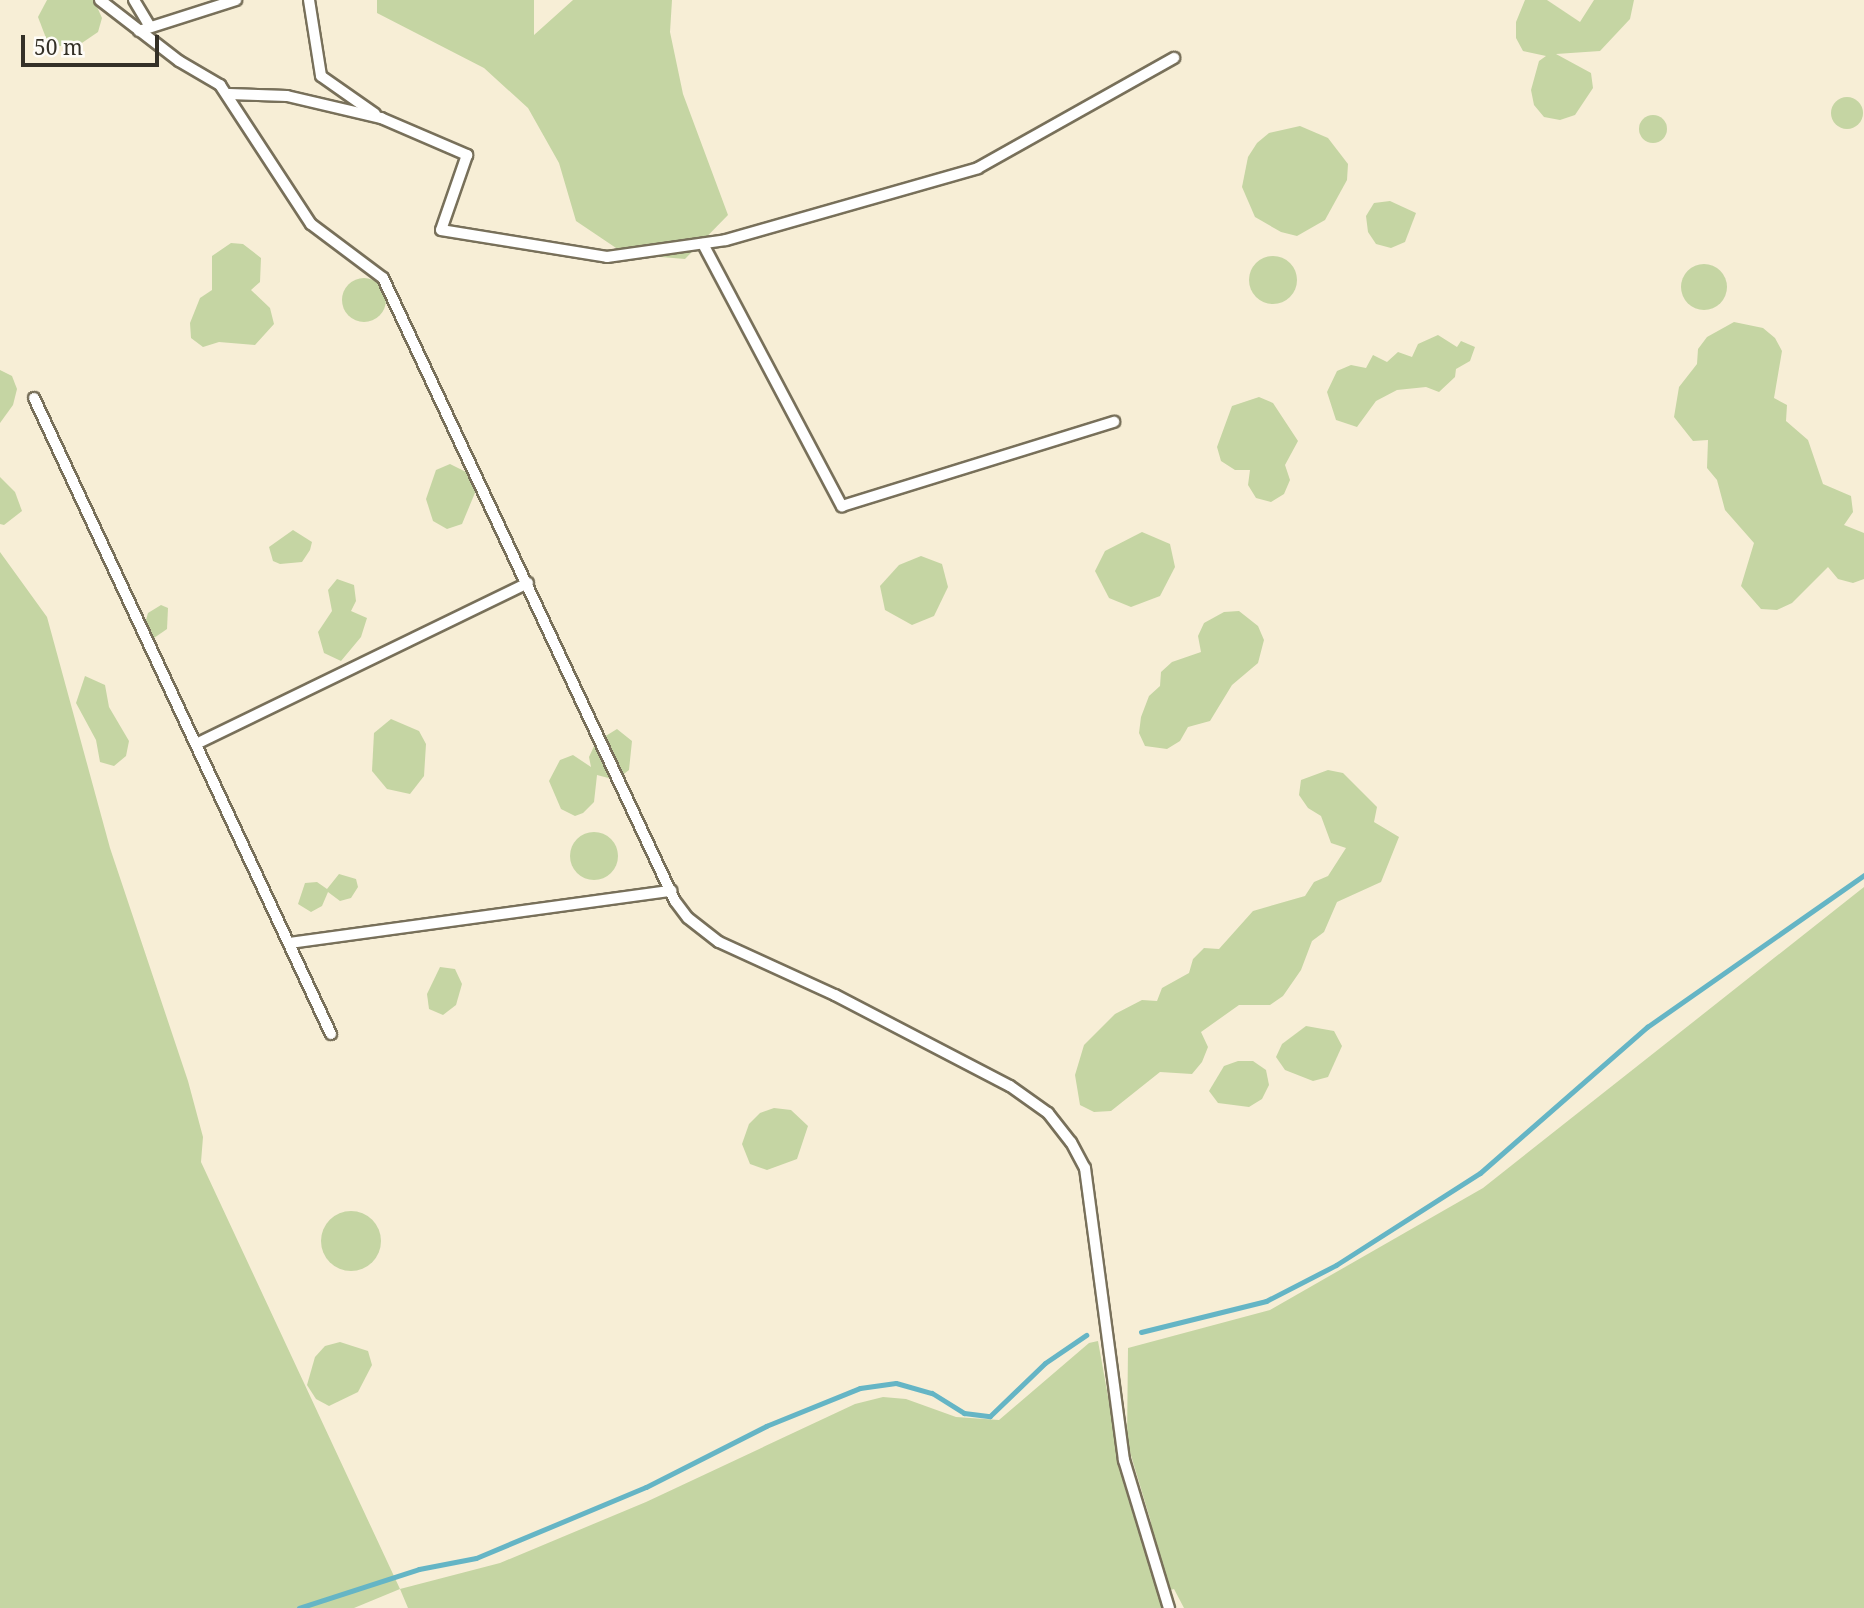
<!DOCTYPE html>
<html>
<head>
<meta charset="utf-8">
<style>
  body { margin:0 }
  #map { position:relative; width:1864px; height:1608px; overflow:hidden; background:#f7eed6; font-family:"Noto Serif",serif }
  div>[style] { position:absolute }
  [style*='--x'] { left:calc(var(--x)*1px); top:calc(var(--y)*1px); width:calc(var(--w)*1px); rotate:calc(var(--a)*1deg) }
  .green>* { inset:0; background:#c5d5a3 }
  .round { border-radius:50% }
  .stream>* { height:5px; margin:-2.5px; padding:0 2.5px; transform-origin:2.5px; border-radius:2.5px; background:#65b5c5 }
  .roads { filter:drop-shadow(2px 0 #78705a) drop-shadow(-2px 0 #78705a) drop-shadow(0 2px #78705a) drop-shadow(0 -2px #78705a) }
  .service>* { height:10px; margin:-5px; padding:0 5px; transform-origin:5px; border-radius:5px; background:#fff }
  span { translate:-50% -50%; white-space:nowrap; text-align:center; line-height:1.15; -webkit-text-stroke:7px #fefcf7; paint-order:stroke }
  .scale { position:absolute; left:21px; top:35px; width:138px; height:32px; box-sizing:border-box; border:4px solid #343027; border-top:0; padding-left:9px; font-size:21px; line-height:24px; white-space:nowrap; color:#343027; -webkit-text-stroke:5px #fefcf7; paint-order:stroke }
</style>
</head>
<body>
<div id="map">
  <div class="green">
    <i style="clip-path:polygon(47px 0,94px 0,102px 18px,98px 32px,76px 47px,60px 46px,46px 38px,38px 17px)"></i>
    <i style="clip-path:polygon(377px 0,534px 0,534px 35px,573px 0,672px 0,670px 32px,683px 94px,728px 215px,685px 259px,625px 254px,576px 221px,559px 163px,528px 108px,484px 68px,377px 13px)"></i>
    <i style="clip-path:polygon(1525px 0,1547px 0,1580px 22px,1594px 0,1634px 0,1630px 19px,1600px 51px,1556px 54px,1591px 73px,1593px 88px,1575px 115px,1560px 120px,1544px 117px,1534px 105px,1531px 90px,1539px 61px,1546px 56px,1523px 51px,1516px 38px,1516px 22px)"></i>
    <i class="round" style="left:1831px;top:97px;width:32px;height:32px"></i>
    <i class="round" style="left:1639px;top:115px;width:28px;height:28px"></i>
    <i style="clip-path:polygon(1300px 126px,1328px 138px,1348px 164px,1347px 180px,1325px 220px,1297px 236px,1281px 232px,1255px 217px,1242px 187px,1248px 157px,1257px 143px,1269px 133px)"></i>
    <i style="clip-path:polygon(1390px 201px,1416px 213px,1405px 242px,1391px 248px,1376px 244px,1368px 232px,1366px 216px,1374px 203px)"></i>
    <i style="clip-path:polygon(231px 243px,243px 244px,261px 258px,260px 282px,251px 290px,270px 308px,274px 324px,255px 345px,219px 342px,203px 347px,191px 338px,190px 323px,200px 298px,212px 290px,212px 256px)"></i>
    <i class="round" style="left:1249px;top:256px;width:48px;height:48px"></i>
    <i class="round" style="left:1681px;top:264px;width:46px;height:46px"></i>
    <i class="round" style="left:342px;top:278px;width:44px;height:44px"></i>
    <i style="clip-path:polygon(1734px 322px,1763px 328px,1775px 338px,1782px 351px,1774px 398px,1787px 405px,1786px 421px,1808px 440px,1823px 484px,1851px 496px,1853px 512px,1844px 525px,1864px 533px,1864px 579px,1853px 583px,1838px 579px,1828px 567px,1792px 603px,1777px 610px,1761px 609px,1741px 586px,1754px 543px,1725px 510px,1717px 480px,1707px 468px,1708px 440px,1693px 441px,1674px 417px,1679px 387px,1697px 364px,1698px 349px,1707px 337px)"></i>
    <i style="clip-path:polygon(1438px 335px,1457px 347px,1461px 341px,1475px 347px,1470px 361px,1456px 369px,1455px 377px,1439px 392px,1426px 387px,1397px 390px,1376px 401px,1357px 427px,1336px 420px,1327px 392px,1337px 371px,1351px 365px,1366px 368px,1373px 355px,1387px 362px,1398px 352px,1412px 357px,1418px 344px)"></i>
    <i style="clip-path:polygon(0 370px,12px 376px,17px 389px,13px 405px,0 423px)"></i>
    <i style="clip-path:polygon(1259px 397px,1273px 403px,1298px 441px,1285px 465px,1290px 480px,1284px 494px,1271px 502px,1256px 498px,1248px 485px,1250px 470px,1235px 470px,1221px 461px,1217px 447px,1232px 406px)"></i>
    <i style="clip-path:polygon(450px 464px,470px 474px,477px 488px,462px 524px,447px 529px,433px 521px,426px 499px,436px 470px)"></i>
    <i style="clip-path:polygon(0 477px,15px 492px,22px 511px,4px 525px,0 524px)"></i>
    <i style="clip-path:polygon(293px 530px,312px 542px,310px 550px,302px 562px,280px 564px,273px 561px,269px 547px)"></i>
    <i style="clip-path:polygon(1142px 532px,1170px 544px,1175px 567px,1160px 596px,1131px 607px,1109px 598px,1095px 571px,1105px 551px)"></i>
    <i style="clip-path:polygon(0 552px,47px 617px,110px 848px,188px 1081px,203px 1137px,201px 1162px,400px 1589px,500px 1563px,646px 1502px,855px 1404px,883px 1397px,906px 1399px,956px 1417px,999px 1420px,1089px 1343px,1098px 1341px,1124px 1485px,1139px 1533px,1151px 1522px,1127px 1442px,1128px 1348px,1270px 1310px,1483px 1188px,1864px 887px,1864px 1608px,1184px 1608px,1174px 1589px,1158px 1593px,1163px 1608px,408px 1608px,400px 1589px,354px 1608px,0 1608px)"></i>
    <i style="clip-path:polygon(921px 556px,942px 564px,948px 587px,934px 616px,912px 625px,885px 610px,880px 586px,899px 565px)"></i>
    <i style="clip-path:polygon(337px 579px,354px 585px,356px 601px,351px 611px,367px 618px,361px 637px,341px 661px,324px 653px,318px 632px,332px 611px,328px 590px)"></i>
    <i style="clip-path:polygon(161px 605px,168px 608px,167px 629px,154px 638px,144px 627px,148px 613px)"></i>
    <i style="clip-path:polygon(1239px 611px,1258px 626px,1264px 640px,1258px 663px,1232px 685px,1210px 721px,1188px 727px,1180px 741px,1167px 749px,1145px 746px,1139px 733px,1141px 717px,1149px 696px,1160px 686px,1161px 672px,1172px 662px,1201px 652px,1198px 636px,1204px 623px,1224px 612px)"></i>
    <i style="clip-path:polygon(85px 676px,105px 685px,109px 707px,129px 741px,126px 756px,114px 766px,100px 762px,96px 740px,76px 703px)"></i>
    <i style="clip-path:polygon(391px 719px,419px 731px,426px 744px,424px 776px,410px 794px,387px 789px,372px 771px,374px 733px)"></i>
    <i style="clip-path:polygon(617px 729px,632px 741px,629px 770px,616px 780px,597px 775px,594px 802px,583px 813px,575px 816px,561px 809px,549px 781px,560px 760px,573px 755px,591px 767px,589px 757px,596px 742px)"></i>
    <i style="clip-path:polygon(1328px 770px,1343px 773px,1377px 807px,1374px 822px,1399px 837px,1381px 882px,1337px 902px,1324px 932px,1312px 941px,1301px 970px,1283px 996px,1270px 1005px,1239px 1005px,1201px 1032px,1208px 1047px,1202px 1062px,1192px 1074px,1160px 1072px,1111px 1111px,1094px 1112px,1080px 1105px,1075px 1075px,1084px 1045px,1115px 1014px,1142px 1000px,1157px 1001px,1162px 988px,1189px 973px,1193px 959px,1204px 948px,1219px 949px,1253px 911px,1305px 896px,1314px 882px,1328px 876px,1346px 848px,1331px 843px,1321px 816px,1308px 808px,1299px 795px,1301px 780px)"></i>
    <i class="round" style="left:570px;top:832px;width:48px;height:48px"></i>
    <i style="clip-path:polygon(339px 874px,356px 879px,358px 887px,351px 898px,340px 901px,328px 892px,322px 906px,311px 912px,298px 904px,305px 883px,317px 882px,327px 889px)"></i>
    <i style="clip-path:polygon(440px 967px,455px 969px,462px 984px,456px 1005px,443px 1015px,429px 1009px,427px 994px)"></i>
    <i style="clip-path:polygon(1306px 1026px,1334px 1031px,1342px 1046px,1328px 1077px,1313px 1081px,1285px 1070px,1276px 1057px,1282px 1044px)"></i>
    <i style="clip-path:polygon(1238px 1061px,1253px 1061px,1266px 1070px,1269px 1085px,1262px 1099px,1249px 1107px,1218px 1103px,1209px 1091px,1224px 1066px)"></i>
    <i style="clip-path:polygon(774px 1108px,791px 1110px,808px 1126px,797px 1159px,767px 1170px,750px 1164px,742px 1144px,749px 1124px,760px 1113px)"></i>
    <i class="round" style="left:321px;top:1211px;width:60px;height:60px"></i>
    <i style="clip-path:polygon(340px 1342px,368px 1351px,372px 1365px,358px 1392px,329px 1406px,316px 1399px,307px 1385px,315px 1357px,325px 1346px)"></i>
  </div>
  <div class="stream">
    <i style="--x:1141;--y:1332;--w:129;--a:-13.9"></i>
    <i style="--x:1266;--y:1301;--w:79;--a:-27.2"></i>
    <i style="--x:1336;--y:1265;--w:171;--a:-32.6"></i>
    <i style="--x:1480;--y:1173;--w:222;--a:-41.2"></i>
    <i style="--x:1647;--y:1027;--w:265;--a:-35"></i>
    <i style="--x:299;--y:1608;--w:126;--a:-18"></i>
    <i style="--x:419;--y:1569;--w:58;--a:-10.9"></i>
    <i style="--x:476;--y:1558;--w:184;--a:-22.7"></i>
    <i style="--x:646;--y:1487;--w:135;--a:-26.9"></i>
    <i style="--x:766;--y:1426;--w:101;--a:-22"></i>
    <i style="--x:860;--y:1388;--w:36;--a:-8"></i>
    <i style="--x:896;--y:1383;--w:37;--a:16"></i>
    <i style="--x:932;--y:1393;--w:38;--a:32"></i>
    <i style="--x:964;--y:1413;--w:26;--a:7"></i>
    <i style="--x:990;--y:1416;--w:76;--a:-43.9"></i>
    <i style="--x:1045;--y:1363;--w:50;--a:-34.3"></i>
  </div>
  <div class="roads">
    <div class="service">
      <i style="--x:100;--y:0;--w:100;--a:37.7"></i>
      <i style="--x:179;--y:61;--w:48;--a:30.3"></i>
      <i style="--x:220;--y:85;--w:166;--a:56.8"></i>
      <i style="--x:311;--y:224;--w:90;--a:36.9"></i>
      <i style="--x:383;--y:278;--w:688;--a:64.89"></i>
      <i style="--x:675;--y:901;--w:21;--a:53"></i>
      <i style="--x:688;--y:918;--w:39;--a:38"></i>
      <i style="--x:719;--y:942;--w:128;--a:24.6"></i>
      <i style="--x:835;--y:995;--w:197;--a:27.5"></i>
      <i style="--x:1010;--y:1086;--w:47;--a:35.4"></i>
      <i style="--x:1048;--y:1113;--w:37;--a:52"></i>
      <i style="--x:1071;--y:1142;--w:30;--a:62"></i>
      <i style="--x:1085;--y:1168;--w:295;--a:82.4"></i>
      <i style="--x:1124;--y:1460;--w:155;--a:73.1"></i>
      <i style="--x:134;--y:0;--w:31;--a:59"></i>
      <i style="--x:309;--y:0;--w:77;--a:81"></i>
      <i style="--x:321;--y:76;--w:66;--a:35.1"></i>
      <i style="--x:139;--y:31;--w:102;--a:-17.7"></i>
      <i style="--x:229;--y:94;--w:58;--a:2"></i>
      <i style="--x:287;--y:96;--w:97;--a:13.2"></i>
      <i style="--x:381;--y:118;--w:94;--a:23.3"></i>
      <i style="--x:467;--y:155;--w:79;--a:109.1"></i>
      <i style="--x:441;--y:230;--w:168;--a:9.2"></i>
      <i style="--x:607;--y:257;--w:120;--a:-8.1"></i>
      <i style="--x:726;--y:240;--w:262;--a:-15.9"></i>
      <i style="--x:978;--y:168;--w:225;--a:-29.3"></i>
      <i style="--x:703;--y:244;--w:297;--a:62.1"></i>
      <i style="--x:842;--y:506;--w:285;--a:-17.2"></i>
      <i style="--x:34;--y:398;--w:702;--a:64.97"></i>
      <i style="--x:196;--y:744;--w:369;--a:-25.9"></i>
      <i style="--x:289;--y:943;--w:386;--a:-7.8"></i>
    </div>
  </div>
  <div class="scale">50 m</div>
</div>
</body>
</html>
